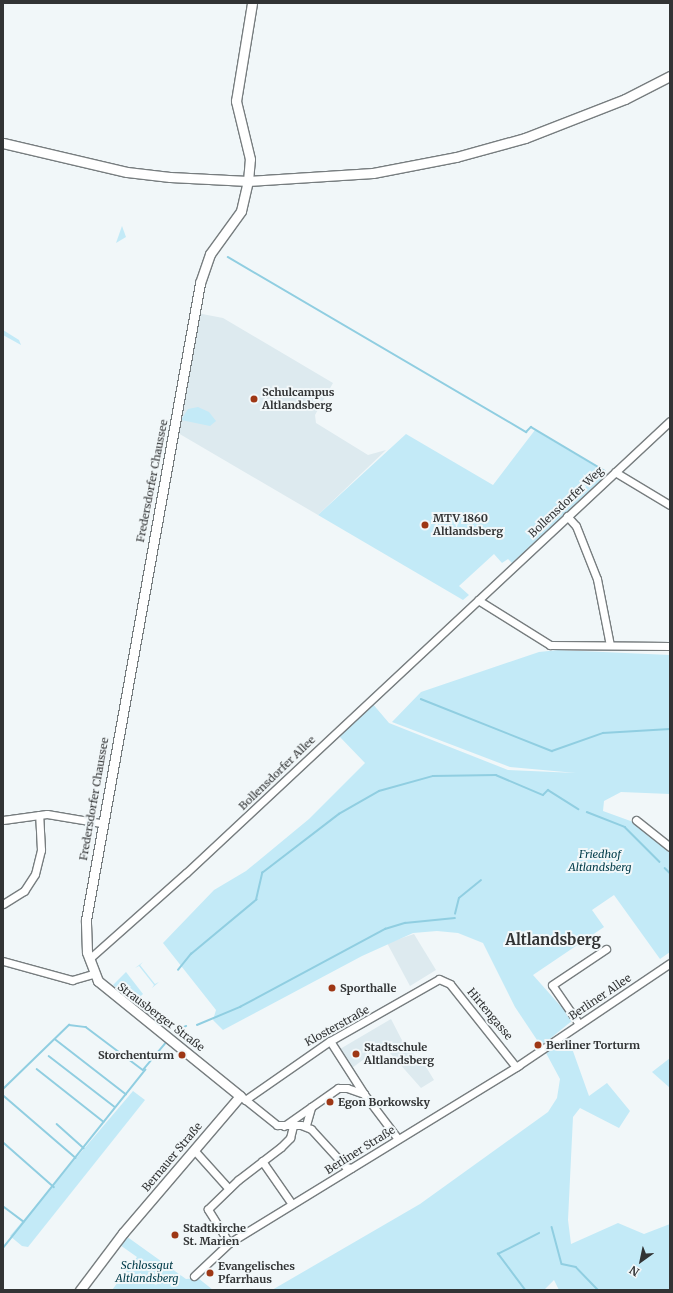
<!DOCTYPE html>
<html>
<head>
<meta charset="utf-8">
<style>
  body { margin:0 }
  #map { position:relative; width:673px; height:1293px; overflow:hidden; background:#f1f7f9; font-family:Merriweather,serif }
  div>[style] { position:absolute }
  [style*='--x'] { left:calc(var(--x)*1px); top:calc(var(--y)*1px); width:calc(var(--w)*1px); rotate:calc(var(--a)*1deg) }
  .built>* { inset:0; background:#ddeaef }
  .green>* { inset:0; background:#c3eaf7 }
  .stream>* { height:1.5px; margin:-0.75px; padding:0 0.75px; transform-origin:0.75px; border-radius:0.75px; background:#90cee1 }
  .roads { filter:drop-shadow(1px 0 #777d7f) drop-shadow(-1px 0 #777d7f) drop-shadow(0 1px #777d7f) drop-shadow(0 -1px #777d7f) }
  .minor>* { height:7px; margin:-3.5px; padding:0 3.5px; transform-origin:3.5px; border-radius:3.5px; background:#fff }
  .major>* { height:9px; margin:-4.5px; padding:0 4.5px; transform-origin:4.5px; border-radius:4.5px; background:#fff }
  .dots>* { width:11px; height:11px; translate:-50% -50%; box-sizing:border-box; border:2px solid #f1f7f9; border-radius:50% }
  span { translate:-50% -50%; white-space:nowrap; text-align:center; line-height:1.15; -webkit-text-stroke:4px #f1f7f9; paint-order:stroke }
  .poi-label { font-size:11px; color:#323435; font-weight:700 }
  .left { translate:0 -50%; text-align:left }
  .right { translate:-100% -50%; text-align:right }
  .street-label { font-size:11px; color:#323435 }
  .park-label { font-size:11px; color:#023c4a; font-style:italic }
  .district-label { font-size:15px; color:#323435; font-weight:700 }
  .frame { position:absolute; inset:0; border:4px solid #323435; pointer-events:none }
  .north { position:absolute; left:621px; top:1241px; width:40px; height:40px; -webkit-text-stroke:3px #f1f7f9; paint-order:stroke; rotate:213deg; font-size:11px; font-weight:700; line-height:16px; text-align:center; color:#323435 }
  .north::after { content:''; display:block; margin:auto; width:14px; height:18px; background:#323435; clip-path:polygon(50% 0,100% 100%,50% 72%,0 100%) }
</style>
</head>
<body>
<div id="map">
  <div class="built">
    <i style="clip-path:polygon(197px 313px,223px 318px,333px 383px,315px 415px,316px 423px,368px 455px,386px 450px,318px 515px,178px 433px)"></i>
    <i style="clip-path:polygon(414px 934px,436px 970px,410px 986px,387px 943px)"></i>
    <i style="clip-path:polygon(391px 1019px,406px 1048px,409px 1047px,417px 1059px,420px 1057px,434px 1080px,421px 1088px,383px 1045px,352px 1068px,340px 1049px)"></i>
  </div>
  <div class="green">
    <i style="clip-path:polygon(122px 226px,126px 237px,116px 243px)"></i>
    <i style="clip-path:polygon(3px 330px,19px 340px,21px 345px,3px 335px)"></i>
    <i style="clip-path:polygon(198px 407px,209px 412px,216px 421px,210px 426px,181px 420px,188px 409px)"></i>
    <i style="clip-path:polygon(535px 430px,608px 474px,512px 563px,508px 559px,502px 563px,494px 554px,459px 586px,469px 595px,463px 600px,318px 515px,406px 434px,493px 485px)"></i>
    <i style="clip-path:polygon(558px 650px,670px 655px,670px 794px,621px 792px,604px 801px,603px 811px,636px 823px,670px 850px,670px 952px,660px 959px,614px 895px,592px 910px,604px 927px,533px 975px,573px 1020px,541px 1046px,515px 1007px,483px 943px,458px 933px,437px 931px,413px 933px,362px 956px,223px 1030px,213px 1020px,216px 1010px,163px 943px,214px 890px,246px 871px,309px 819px,365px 763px,339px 736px,372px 703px,389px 723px,508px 770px,576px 773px,510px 767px,392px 722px,421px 692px,539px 652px)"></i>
    <i style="clip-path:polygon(143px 962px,140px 965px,155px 984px,159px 982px,152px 988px,154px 985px,139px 966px,135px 968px)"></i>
    <i style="clip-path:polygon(126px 972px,143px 994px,134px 1002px,113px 985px)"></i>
    <i style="clip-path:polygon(569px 1040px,589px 1096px,607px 1083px,630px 1111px,619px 1128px,580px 1108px,573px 1117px,568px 1220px,571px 1244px,618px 1223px,644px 1234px,670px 1224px,670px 1290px,559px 1290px,554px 1280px,544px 1290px,272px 1290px,420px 1204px,548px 1112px,557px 1098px,560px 1079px,546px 1053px)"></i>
    <i style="clip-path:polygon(670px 1058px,670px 1088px,652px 1072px)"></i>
    <i style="clip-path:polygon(133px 1091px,145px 1100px,28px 1247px,22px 1246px,10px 1236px)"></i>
    <i style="clip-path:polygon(126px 1236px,186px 1279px,198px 1278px,213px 1290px,112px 1290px,137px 1257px,120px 1245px)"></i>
  </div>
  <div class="stream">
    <i style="--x:228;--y:257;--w:346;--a:30.4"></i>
    <i style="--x:526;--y:432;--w:7;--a:-45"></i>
    <i style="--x:531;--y:427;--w:86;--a:30.7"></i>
    <i style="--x:421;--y:699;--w:141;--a:21.7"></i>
    <i style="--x:552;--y:751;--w:54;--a:-19.4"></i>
    <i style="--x:603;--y:733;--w:67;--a:-3.4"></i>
    <i style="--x:587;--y:812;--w:41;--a:21.5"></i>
    <i style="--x:625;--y:827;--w:49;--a:45"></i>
    <i style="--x:665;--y:868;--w:7;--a:45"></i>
    <i style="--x:455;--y:914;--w:16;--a:-76"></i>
    <i style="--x:459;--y:898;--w:28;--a:-39"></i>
    <i style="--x:178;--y:970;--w:21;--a:-51"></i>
    <i style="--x:191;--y:954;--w:85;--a:-39.7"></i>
    <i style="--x:256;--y:900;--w:28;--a:-77"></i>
    <i style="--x:262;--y:873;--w:97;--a:-37.5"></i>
    <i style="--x:339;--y:814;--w:46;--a:-29.9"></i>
    <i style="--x:379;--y:791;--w:56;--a:-15.5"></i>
    <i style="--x:433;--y:776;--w:63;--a:-0.9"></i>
    <i style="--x:496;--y:775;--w:51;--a:23.1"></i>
    <i style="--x:543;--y:795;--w:7;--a:-45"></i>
    <i style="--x:548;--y:790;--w:36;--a:32"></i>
    <i style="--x:197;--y:1025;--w:47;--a:-22.7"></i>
    <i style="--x:240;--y:1007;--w:165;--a:-28.3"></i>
    <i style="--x:385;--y:929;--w:21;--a:-17"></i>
    <i style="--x:405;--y:923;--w:50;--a:-5.7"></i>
    <i style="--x:175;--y:1031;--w:12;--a:-24"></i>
    <i style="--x:55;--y:1039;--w:90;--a:37.8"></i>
    <i style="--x:49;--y:1056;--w:83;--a:37.7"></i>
    <i style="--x:37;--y:1069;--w:85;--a:38.3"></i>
    <i style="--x:3;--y:1089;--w:92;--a:-44.1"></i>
    <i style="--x:69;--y:1025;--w:17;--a:7"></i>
    <i style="--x:86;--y:1027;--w:71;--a:37"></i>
    <i style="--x:143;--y:1070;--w:35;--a:-50"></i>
    <i style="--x:3;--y:1095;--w:96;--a:40.8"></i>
    <i style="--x:57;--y:1124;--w:36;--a:42"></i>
    <i style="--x:3;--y:1142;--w:68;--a:41.4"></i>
    <i style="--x:3;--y:1206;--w:26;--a:37"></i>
    <i style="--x:552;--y:1227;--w:38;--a:75"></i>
    <i style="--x:562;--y:1264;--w:14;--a:12"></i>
    <i style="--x:576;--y:1267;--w:32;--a:46"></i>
    <i style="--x:3;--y:1248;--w:228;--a:-51.4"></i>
    <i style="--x:525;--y:1290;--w:45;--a:-126.9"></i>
    <i style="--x:498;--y:1254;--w:46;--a:-27.1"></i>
  </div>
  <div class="roads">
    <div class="minor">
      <i style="--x:615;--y:472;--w:64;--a:31"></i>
      <i style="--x:567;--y:516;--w:13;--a:48"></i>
      <i style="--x:576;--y:526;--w:57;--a:68.4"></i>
      <i style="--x:597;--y:579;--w:67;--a:78.9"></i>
      <i style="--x:478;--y:600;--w:85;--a:32"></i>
      <i style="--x:550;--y:645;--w:120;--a:0.5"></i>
      <i style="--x:3;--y:820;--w:44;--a:-7.8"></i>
      <i style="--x:47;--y:814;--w:55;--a:9.5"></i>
      <i style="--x:636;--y:820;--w:43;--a:38.5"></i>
      <i style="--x:3;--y:904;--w:25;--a:-32"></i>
      <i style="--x:24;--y:891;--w:20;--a:-57"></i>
      <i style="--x:35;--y:874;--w:25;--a:-76"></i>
      <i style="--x:41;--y:850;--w:35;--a:-93"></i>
      <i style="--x:89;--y:959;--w:130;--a:-41.6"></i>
      <i style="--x:186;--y:873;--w:662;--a:-43.04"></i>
      <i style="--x:3;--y:961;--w:72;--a:15.4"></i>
      <i style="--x:72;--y:980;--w:22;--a:-16"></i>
      <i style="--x:579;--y:1024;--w:47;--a:-124.7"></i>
      <i style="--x:552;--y:985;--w:65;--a:-33.7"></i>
      <i style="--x:330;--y:1041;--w:63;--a:57.3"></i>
      <i style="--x:242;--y:1097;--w:45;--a:38.7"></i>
      <i style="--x:277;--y:1125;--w:24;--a:0"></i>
      <i style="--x:301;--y:1125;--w:11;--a:22"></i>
      <i style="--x:311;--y:1129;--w:52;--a:47.4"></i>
      <i style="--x:346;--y:1167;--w:5;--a:11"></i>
      <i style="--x:245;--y:1100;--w:103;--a:-34.8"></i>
      <i style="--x:330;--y:1041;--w:125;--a:-29.6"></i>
      <i style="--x:439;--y:979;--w:12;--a:24"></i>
      <i style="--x:450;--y:984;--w:106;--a:51.5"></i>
      <i style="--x:306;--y:1125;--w:19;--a:-74"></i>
      <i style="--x:284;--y:1126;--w:66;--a:-35.1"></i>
      <i style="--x:338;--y:1088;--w:9;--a:0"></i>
      <i style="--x:347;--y:1088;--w:18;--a:19"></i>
      <i style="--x:364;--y:1094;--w:56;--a:52.9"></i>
      <i style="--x:194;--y:1150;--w:52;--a:48.1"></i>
      <i style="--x:262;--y:1161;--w:52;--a:55.1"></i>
      <i style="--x:229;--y:1243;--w:40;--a:-122"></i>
      <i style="--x:208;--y:1209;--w:42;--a:-44"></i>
      <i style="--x:238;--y:1180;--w:54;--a:-37.5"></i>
      <i style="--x:281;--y:1147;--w:13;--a:-45"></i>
      <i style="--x:290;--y:1138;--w:12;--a:-76"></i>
      <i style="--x:194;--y:1276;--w:48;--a:-43.3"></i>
      <i style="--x:229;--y:1243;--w:340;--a:-31.5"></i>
      <i style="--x:519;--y:1065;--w:182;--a:-34"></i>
    </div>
    <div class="major">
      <i style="--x:3;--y:143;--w:127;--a:13.2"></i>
      <i style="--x:127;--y:172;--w:43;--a:6.6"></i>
      <i style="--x:170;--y:177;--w:78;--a:2.9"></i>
      <i style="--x:248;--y:181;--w:125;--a:-3.7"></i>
      <i style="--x:373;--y:173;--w:85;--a:-10.9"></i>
      <i style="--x:456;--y:157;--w:72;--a:-15.4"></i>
      <i style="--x:525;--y:138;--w:107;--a:-21.3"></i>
      <i style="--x:625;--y:99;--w:51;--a:-27.1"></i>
      <i style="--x:80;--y:1290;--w:71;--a:-53"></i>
      <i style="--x:123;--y:1233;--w:180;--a:-49.5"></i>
      <i style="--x:240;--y:1096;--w:183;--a:-141"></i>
      <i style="--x:98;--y:981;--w:31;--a:-111"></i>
      <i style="--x:87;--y:952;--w:32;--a:-92"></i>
      <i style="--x:86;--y:920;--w:647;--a:-79.85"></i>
      <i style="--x:200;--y:283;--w:31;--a:-71"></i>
      <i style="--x:210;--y:254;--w:53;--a:-54.2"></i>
      <i style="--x:241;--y:211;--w:31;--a:-77"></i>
      <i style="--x:248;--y:181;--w:22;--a:-85"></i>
      <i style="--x:250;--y:159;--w:60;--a:-103.6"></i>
      <i style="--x:236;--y:101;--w:99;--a:-80.7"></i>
    </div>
  </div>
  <div class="dots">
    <i style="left:254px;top:399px;background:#9e3715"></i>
    <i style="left:425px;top:525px;background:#9e3715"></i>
    <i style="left:332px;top:988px;background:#9e3715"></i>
    <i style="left:538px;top:1045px;background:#9e3715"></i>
    <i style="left:356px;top:1054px;background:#9e3715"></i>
    <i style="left:182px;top:1055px;background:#9e3715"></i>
    <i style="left:330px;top:1102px;background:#9e3715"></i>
    <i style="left:175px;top:1235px;background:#9e3715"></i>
    <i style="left:210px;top:1273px;background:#9e3715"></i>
  </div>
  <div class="poi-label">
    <span class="left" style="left:262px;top:399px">Schulcampus<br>Altlandsberg</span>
    <span class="left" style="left:433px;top:525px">MTV 1860<br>Altlandsberg</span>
    <span class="left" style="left:340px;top:988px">Sporthalle</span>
    <span class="left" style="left:546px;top:1045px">Berliner Torturm</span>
    <span class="left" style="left:364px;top:1054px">Stadtschule<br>Altlandsberg</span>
    <span class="right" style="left:174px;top:1055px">Storchenturm</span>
    <span class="left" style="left:338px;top:1102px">Egon Borkowsky</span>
    <span class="left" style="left:183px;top:1235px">Stadtkirche<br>St. Marien</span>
    <span class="left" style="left:218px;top:1273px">Evangelisches<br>Pfarrhaus</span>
  </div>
  <div class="street-label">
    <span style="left:152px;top:481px;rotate:-79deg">Fredersdorfer Chaussee</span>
    <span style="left:566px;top:502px;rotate:-43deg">Bollensdorfer Weg</span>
    <span style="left:277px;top:773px;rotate:-44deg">Bollensdorfer Allee</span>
    <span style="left:94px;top:799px;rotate:-80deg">Fredersdorfer Chaussee</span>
    <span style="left:600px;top:997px;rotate:-34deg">Berliner Allee</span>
    <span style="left:490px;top:1014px;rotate:50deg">Hirtengasse</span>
    <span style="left:161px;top:1017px;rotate:37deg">Strausberger Straße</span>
    <span style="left:337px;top:1026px;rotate:-29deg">Klosterstraße</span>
    <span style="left:360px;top:1150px;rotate:-32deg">Berliner Straße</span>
    <span style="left:172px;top:1157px;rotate:-50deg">Bernauer Straße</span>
  </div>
  <div class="park-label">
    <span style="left:600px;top:861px">Friedhof<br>Altlandsberg</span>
    <span style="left:147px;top:1272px">Schlossgut<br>Altlandsberg</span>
  </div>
  <div class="district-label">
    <span style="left:553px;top:940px">Altlandsberg</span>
  </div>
  <div class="frame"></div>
  <div class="north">N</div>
</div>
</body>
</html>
